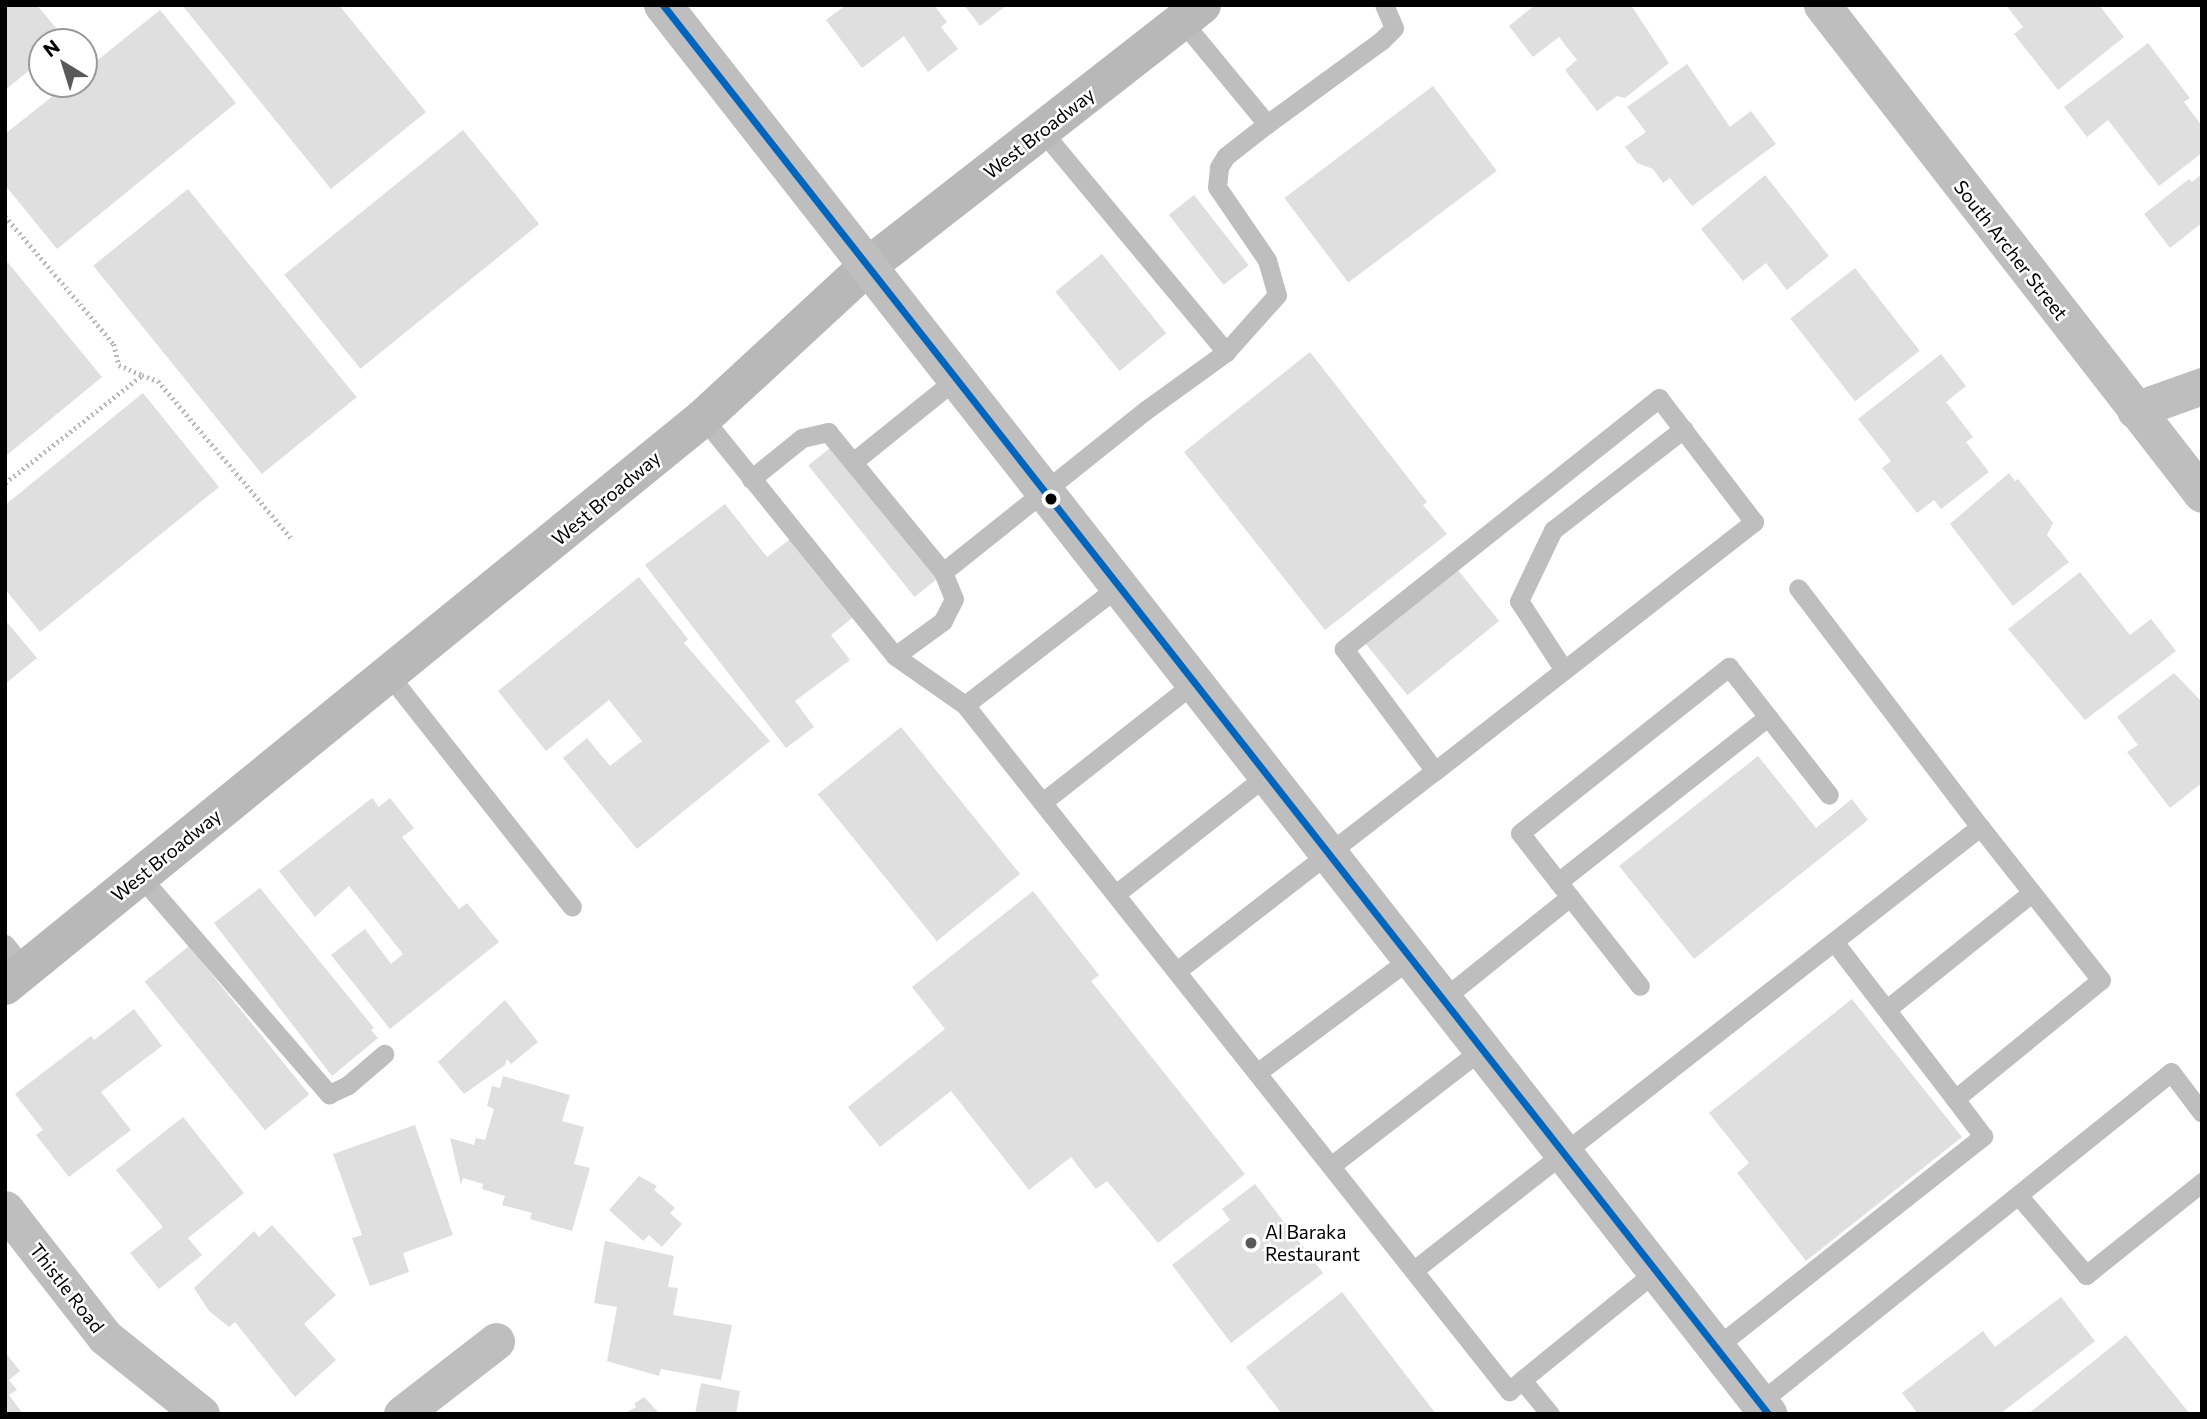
<!DOCTYPE html>
<html>
<head>
<meta charset="utf-8">
<style>
  body { margin:0 }
  #map { position:relative; width:2207px; height:1419px; overflow:hidden; background:#fff; font-family:Commissioner,sans-serif }
  div>[style] { position:absolute }
  [style*='--x'] { left:calc(var(--x)*1px); top:calc(var(--y)*1px); width:calc(var(--w)*1px); rotate:calc(var(--a)*1deg) }
  .building>* { inset:0; background:#dfdfdf; transform-origin:0 0 }
  .path>* { height:4.5px; margin-top:-2.25px; transform-origin:0; background:repeating-linear-gradient(90deg,#b9b9b9 0 2px,transparent 0 5.5px) }
  .service>* { height:19px; margin:-9.5px; padding:0 9.5px; transform-origin:9.5px; border-radius:9.5px; background:#bebebe }
  .minor>* { height:37px; margin:-18.5px; padding:0 18.5px; transform-origin:18.5px; border-radius:18.5px; background:#bebebe }
  .secondary>* { height:38px; margin:-19px; padding:0 19px; transform-origin:19px; border-radius:19px; background:#b8b8b8 }
  .primary>* { height:38px; margin:-19px; padding:0 19px; transform-origin:19px; border-radius:19px; background:#bebebe }
  .bus-1>* { height:7px; margin:-3.5px; padding:0 3.5px; transform-origin:3.5px; border-radius:3.5px; background:#0065bd }
  .dots>* { width:19px; height:19px; translate:-50% -50%; box-sizing:border-box; border:4px solid #fff; border-radius:50% }
  span { translate:-50% -50%; white-space:nowrap; text-align:center; line-height:1.15; -webkit-text-stroke:5px #fff; paint-order:stroke }
  .street-label { font-size:19px; color:#000 }
  .poi-label { font-size:19px; color:#000 }
  .left { translate:0 -50%; text-align:left }
  .frame { position:absolute; inset:0; border:7px solid #000; pointer-events:none }
  .north { position:absolute; left:28px; top:28px; width:70px; height:70px; box-sizing:border-box; background:#fff; border:2px solid #999; border-radius:50%; rotate:322deg; font-size:19px; font-weight:700; line-height:28px; text-align:center; color:#000 }
  .north::after { content:''; display:block; margin:auto; width:24px; height:32px; background:#595959; clip-path:polygon(50% 0,100% 100%,50% 72%,0 100%) }
</style>
</head>
<body>
<div id="map">
  <div class="building">
    <i style="clip-path:polygon(5px 5px,37px 5px,66px 40px,42px 42px,42px 60px,5px 90px)"></i>
    <i style="clip-path:polygon(182px 5px,339px 5px,426px 112px,331px 189px)"></i>
    <i style="clip-path:polygon(846px 5px,934px 5px,947px 22px,941px 27px,958px 49px,928px 72px,904px 36px,862px 68px,826px 20px)"></i>
    <i style="clip-path:polygon(964px 5px,1007px 5px,980px 26px)"></i>
    <i style="clip-path:polygon(1535px 5px,1631px 5px,1669px 63px,1625px 98px,1617px 96px,1597px 111px,1565px 70px,1577px 60px,1559px 37px,1533px 57px,1509px 26px)"></i>
    <i style="clip-path:polygon(2006px 5px,2099px 5px,2124px 37px,2058px 90px,2014px 34px,2023px 27px)"></i>
    <i style="clip-path:polygon(160px 10px,236px 103px,57px 249px,5px 185px,5px 134px,68px 84px,84px 84px,84px 71px)"></i>
    <i style="clip-path:polygon(2148px 43px,2190px 98px,2184px 102px,2202px 126px,2202px 153px,2159px 186px,2108px 120px,2087px 137px,2064px 107px)"></i>
    <i style="clip-path:polygon(1687px 64px,1730px 127px,1751px 111px,1776px 144px,1692px 206px,1670px 178px,1663px 183px,1653px 169px,1637px 163px,1625px 147px,1646px 132px,1627px 107px)"></i>
    <i style="left:1433px;top:86px;width:106px;height:186px;rotate:53deg"></i>
    <i style="left:463px;top:130px;width:121px;height:230px;rotate:51deg"></i>
    <i style="clip-path:polygon(2202px 174px,2202px 223px,2170px 248px,2144px 214px,2189px 179px,2192px 182px)"></i>
    <i style="clip-path:polygon(1765px 175px,1829px 256px,1787px 290px,1766px 263px,1743px 281px,1701px 229px)"></i>
    <i style="left:188px;top:189px;width:268px;height:122px;rotate:51deg"></i>
    <i style="left:1194px;top:195px;width:89px;height:32px;rotate:52deg"></i>
    <i style="left:1102px;top:254px;width:102px;height:60px;rotate:51deg"></i>
    <i style="clip-path:polygon(5px 259px,102px 377px,7px 455px,5px 452px)"></i>
    <i style="left:1855px;top:268px;width:105px;height:82px;rotate:52deg"></i>
    <i style="clip-path:polygon(1310px 352px,1427px 502px,1423px 505px,1447px 534px,1325px 630px,1184px 452px)"></i>
    <i style="clip-path:polygon(1941px 354px,1966px 386px,1946px 402px,1973px 437px,1966px 442px,1989px 472px,1941px 509px,1934px 500px,1917px 513px,1882px 468px,1891px 461px,1858px 419px)"></i>
    <i style="clip-path:polygon(143px 393px,219px 487px,40px 632px,5px 589px,5px 505px)"></i>
    <i style="left:830px;top:448px;width:169px;height:28px;rotate:51deg"></i>
    <i style="clip-path:polygon(2009px 473px,2015px 481px,2018px 479px,2053px 523px,2047px 535px,2069px 562px,2013px 606px,1950px 524px)"></i>
    <i style="clip-path:polygon(725px 504px,767px 557px,794px 536px,856px 615px,831px 635px,850px 660px,795px 701px,814px 727px,786px 748px,645px 565px)"></i>
    <i style="left:1457px;top:569px;width:67px;height:118px;rotate:51deg"></i>
    <i style="clip-path:polygon(2080px 572px,2130px 635px,2151px 619px,2176px 651px,2085px 720px,2008px 629px)"></i>
    <i style="clip-path:polygon(639px 577px,688px 639px,684px 643px,770px 741px,637px 849px,563px 758px,587px 738px,610px 766px,642px 741px,609px 700px,546px 751px,498px 691px)"></i>
    <i style="clip-path:polygon(5px 620px,37px 658px,5px 684px)"></i>
    <i style="clip-path:polygon(2174px 673px,2202px 702px,2202px 783px,2170px 808px,2127px 752px,2138px 745px,2117px 717px)"></i>
    <i style="left:901px;top:727px;width:189px;height:107px;rotate:51deg"></i>
    <i style="clip-path:polygon(1758px 756px,1816px 828px,1852px 799px,1868px 820px,1694px 959px,1619px 866px)"></i>
    <i style="clip-path:polygon(372px 798px,379px 807px,390px 798px,414px 828px,402px 837px,459px 909px,467px 903px,499px 942px,390px 1029px,331px 955px,365px 929px,391px 964px,403px 954px,349px 886px,315px 917px,279px 871px)"></i>
    <i style="clip-path:polygon(260px 888px,374px 1028px,371px 1030px,378px 1038px,332px 1076px,214px 923px)"></i>
    <i style="clip-path:polygon(1033px 891px,1099px 975px,1091px 981px,1245px 1174px,1158px 1243px,1107px 1181px,1096px 1189px,1071px 1157px,1029px 1190px,951px 1091px,880px 1147px,848px 1107px,945px 1029px,912px 987px)"></i>
    <i style="left:189px;top:946px;width:191px;height:57px;rotate:51deg"></i>
    <i style="clip-path:polygon(1852px 999px,1962px 1137px,1806px 1261px,1737px 1173px,1749px 1163px,1709px 1113px)"></i>
    <i style="clip-path:polygon(505px 1000px,538px 1042px,511px 1064px,507px 1059px,505px 1065px,464px 1094px,438px 1062px)"></i>
    <i style="clip-path:polygon(134px 1009px,162px 1046px,101px 1092px,131px 1130px,69px 1177px,36px 1135px,43px 1130px,15px 1094px,91px 1036px,94px 1040px)"></i>
    <i style="clip-path:polygon(503px 1076px,570px 1095px,562px 1121px,584px 1127px,574px 1164px,590px 1168px,572px 1231px,530px 1219px,532px 1213px,502px 1205px,505px 1196px,482px 1189px,483px 1184px,463px 1178px,461px 1185px,450px 1138px,474px 1145px,476px 1138px,485px 1140px,494px 1109px,487px 1106px,492px 1086px,500px 1088px)"></i>
    <i style="clip-path:polygon(183px 1117px,244px 1193px,188px 1238px,202px 1255px,159px 1289px,130px 1253px,163px 1227px,116px 1170px)"></i>
    <i style="clip-path:polygon(415px 1125px,453px 1235px,403px 1253px,409px 1272px,370px 1286px,352px 1238px,362px 1235px,333px 1154px)"></i>
    <i style="clip-path:polygon(639px 1176px,657px 1186px,654px 1190px,675px 1208px,670px 1213px,682px 1224px,662px 1247px,649px 1235px,643px 1241px,609px 1210px)"></i>
    <i style="clip-path:polygon(1255px 1184px,1323px 1273px,1231px 1343px,1172px 1265px,1230px 1220px,1222px 1209px)"></i>
    <i style="clip-path:polygon(272px 1225px,336px 1295px,304px 1324px,336px 1360px,295px 1397px,235px 1322px,229px 1327px,209px 1311px,194px 1288px,254px 1231px,259px 1237px)"></i>
    <i style="clip-path:polygon(605px 1241px,674px 1256px,668px 1287px,678px 1288px,673px 1315px,732px 1325px,721px 1380px,661px 1369px,659px 1376px,607px 1361px,617px 1307px,594px 1303px)"></i>
    <i style="clip-path:polygon(1342px 1292px,1436px 1414px,1282px 1414px,1246px 1367px)"></i>
    <i style="clip-path:polygon(2061px 1297px,2095px 1341px,2000px 1414px,1918px 1414px,1902px 1393px,1983px 1331px,1995px 1347px)"></i>
    <i style="clip-path:polygon(2126px 1335px,2190px 1414px,2028px 1414px)"></i>
    <i style="clip-path:polygon(5px 1352px,20px 1371px,9px 1380px,17px 1390px,9px 1395px,23px 1414px,5px 1414px)"></i>
    <i style="clip-path:polygon(701px 1383px,740px 1391px,736px 1414px,695px 1414px)"></i>
    <i style="clip-path:polygon(644px 1397px,660px 1414px,623px 1414px,636px 1407px,634px 1404px)"></i>
  </div>
  <div class="path">
    <i style="--x:5;--y:216;--w:168;--a:49.6"></i>
    <i style="--x:114;--y:344;--w:22;--a:77"></i>
    <i style="--x:119;--y:365;--w:25;--a:23"></i>
    <i style="--x:5;--y:483;--w:174;--a:-38.2"></i>
    <i style="--x:142;--y:375;--w:17;--a:21"></i>
    <i style="--x:158;--y:381;--w:206;--a:49.7"></i>
  </div>
  <div class="service">
    <i style="--x:1267;--y:124;--w:141;--a:-36.1"></i>
    <i style="--x:1381;--y:41;--w:18;--a:-45"></i>
    <i style="--x:1394;--y:28;--w:25;--a:-113"></i>
    <i style="--x:1042;--y:131;--w:288;--a:50.2"></i>
    <i style="--x:703;--y:418;--w:306;--a:51.1"></i>
    <i style="--x:895;--y:656;--w:85;--a:35"></i>
    <i style="--x:965;--y:705;--w:876;--a:51.59"></i>
    <i style="--x:1509;--y:1391;--w:17;--a:-40"></i>
    <i style="--x:1522;--y:1380;--w:44;--a:50.5"></i>
    <i style="--x:853;--y:462;--w:134;--a:-38.9"></i>
    <i style="--x:751;--y:479;--w:65;--a:-38.8"></i>
    <i style="--x:802;--y:438;--w:27;--a:-13"></i>
    <i style="--x:828;--y:432;--w:181;--a:50.6"></i>
    <i style="--x:943;--y:572;--w:29;--a:68"></i>
    <i style="--x:954;--y:599;--w:25;--a:117"></i>
    <i style="--x:943;--y:621;--w:59;--a:143.9"></i>
    <i style="--x:943;--y:572;--w:260;--a:-38.6"></i>
    <i style="--x:1146;--y:410;--w:99;--a:-35.9"></i>
    <i style="--x:1226;--y:352;--w:76;--a:-48.2"></i>
    <i style="--x:1277;--y:295;--w:36;--a:-106"></i>
    <i style="--x:1267;--y:260;--w:88;--a:-124.4"></i>
    <i style="--x:1217;--y:187;--w:20;--a:-84"></i>
    <i style="--x:1219;--y:167;--w:13;--a:-58"></i>
    <i style="--x:1226;--y:156;--w:52;--a:-38"></i>
    <i style="--x:1267;--y:124;--w:134;--a:-129.5"></i>
    <i style="--x:1564;--y:670;--w:82;--a:-123.1"></i>
    <i style="--x:1519;--y:601;--w:79;--a:-64.4"></i>
    <i style="--x:1553;--y:530;--w:165;--a:-37.8"></i>
    <i style="--x:389;--y:675;--w:295;--a:51.7"></i>
    <i style="--x:965;--y:705;--w:195;--a:-37.7"></i>
    <i style="--x:1044;--y:801;--w:192;--a:-38.2"></i>
    <i style="--x:140;--y:876;--w:289;--a:49.1"></i>
    <i style="--x:329;--y:1094;--w:21;--a:-25"></i>
    <i style="--x:348;--y:1085;--w:48;--a:-40.7"></i>
    <i style="--x:1558;--y:882;--w:267;--a:-38.2"></i>
    <i style="--x:1117;--y:893;--w:191;--a:-38.2"></i>
    <i style="--x:1570;--y:897;--w:113;--a:51.8"></i>
    <i style="--x:1835;--y:943;--w:197;--a:52.4"></i>
    <i style="--x:1955;--y:1099;--w:188;--a:-39.2"></i>
    <i style="--x:2101;--y:980;--w:195;--a:-128.3"></i>
    <i style="--x:5;--y:944;--w:32;--a:51"></i>
    <i style="--x:1178;--y:970;--w:325;--a:-37.8"></i>
    <i style="--x:1435;--y:771;--w:405;--a:-38"></i>
    <i style="--x:1754;--y:522;--w:156;--a:-127.5"></i>
    <i style="--x:1659;--y:398;--w:403;--a:141.5"></i>
    <i style="--x:1344;--y:649;--w:152;--a:53.3"></i>
    <i style="--x:1443;--y:999;--w:163;--a:-38.8"></i>
    <i style="--x:1570;--y:897;--w:81;--a:-128"></i>
    <i style="--x:1520;--y:833;--w:267;--a:-38.5"></i>
    <i style="--x:1729;--y:667;--w:162;--a:52"></i>
    <i style="--x:1887;--y:1009;--w:184;--a:-38.8"></i>
    <i style="--x:1258;--y:1072;--w:191;--a:-36.7"></i>
    <i style="--x:1332;--y:1165;--w:190;--a:-37.7"></i>
    <i style="--x:2018;--y:1195;--w:105;--a:49.6"></i>
    <i style="--x:2086;--y:1275;--w:149;--a:-38.7"></i>
    <i style="--x:1414;--y:1270;--w:719;--a:-38.05"></i>
    <i style="--x:1980;--y:827;--w:300;--a:-127.3"></i>
    <i style="--x:1715;--y:1348;--w:342;--a:-38.3"></i>
    <i style="--x:1983;--y:1136;--w:46;--a:-127.1"></i>
    <i style="--x:1522;--y:1380;--w:173;--a:-39.1"></i>
    <i style="--x:1759;--y:1403;--w:528;--a:-38.78"></i>
    <i style="--x:2171;--y:1072;--w:51;--a:52.9"></i>
  </div>
  <div class="minor">
    <i style="--x:1822;--y:5;--w:619;--a:52.15"></i>
    <i style="--x:2135;--y:410;--w:71;--a:-19.7"></i>
    <i style="--x:5;--y:1209;--w:162;--a:52"></i>
    <i style="--x:105;--y:1337;--w:123;--a:38.7"></i>
    <i style="--x:402;--y:1414;--w:119;--a:-37.8"></i>
  </div>
  <div class="secondary">
    <i style="--x:5;--y:986;--w:900;--a:-39.14"></i>
    <i style="--x:703;--y:418;--w:224;--a:-42.7"></i>
    <i style="--x:868;--y:266;--w:424;--a:-38"></i>
  </div>
  <div class="primary">
    <i style="--x:663;--y:5;--w:1791;--a:51.89"></i>
  </div>
  <div class="bus-1">
    <i style="--x:663;--y:5;--w:1791;--a:51.89"></i>
  </div>
  <div class="dots">
    <i style="left:1051px;top:499px;background:#000"></i>
    <i style="left:1251px;top:1243px;background:#595959"></i>
  </div>
  <div class="street-label">
    <span style="left:1039px;top:133px;rotate:-38deg">West Broadway</span>
    <span style="left:2011px;top:250px;rotate:52deg">South Archer Street</span>
    <span style="left:606px;top:498px;rotate:-40deg">West Broadway</span>
    <span style="left:166px;top:855px;rotate:-39deg">West Broadway</span>
    <span style="left:67px;top:1288px;rotate:52deg">Thistle Road</span>
  </div>
  <div class="poi-label">
    <span class="left" style="left:1265px;top:1243px">Al Baraka<br>Restaurant</span>
  </div>
  <div class="frame"></div>
  <div class="north">N</div>
</div>
</body>
</html>
